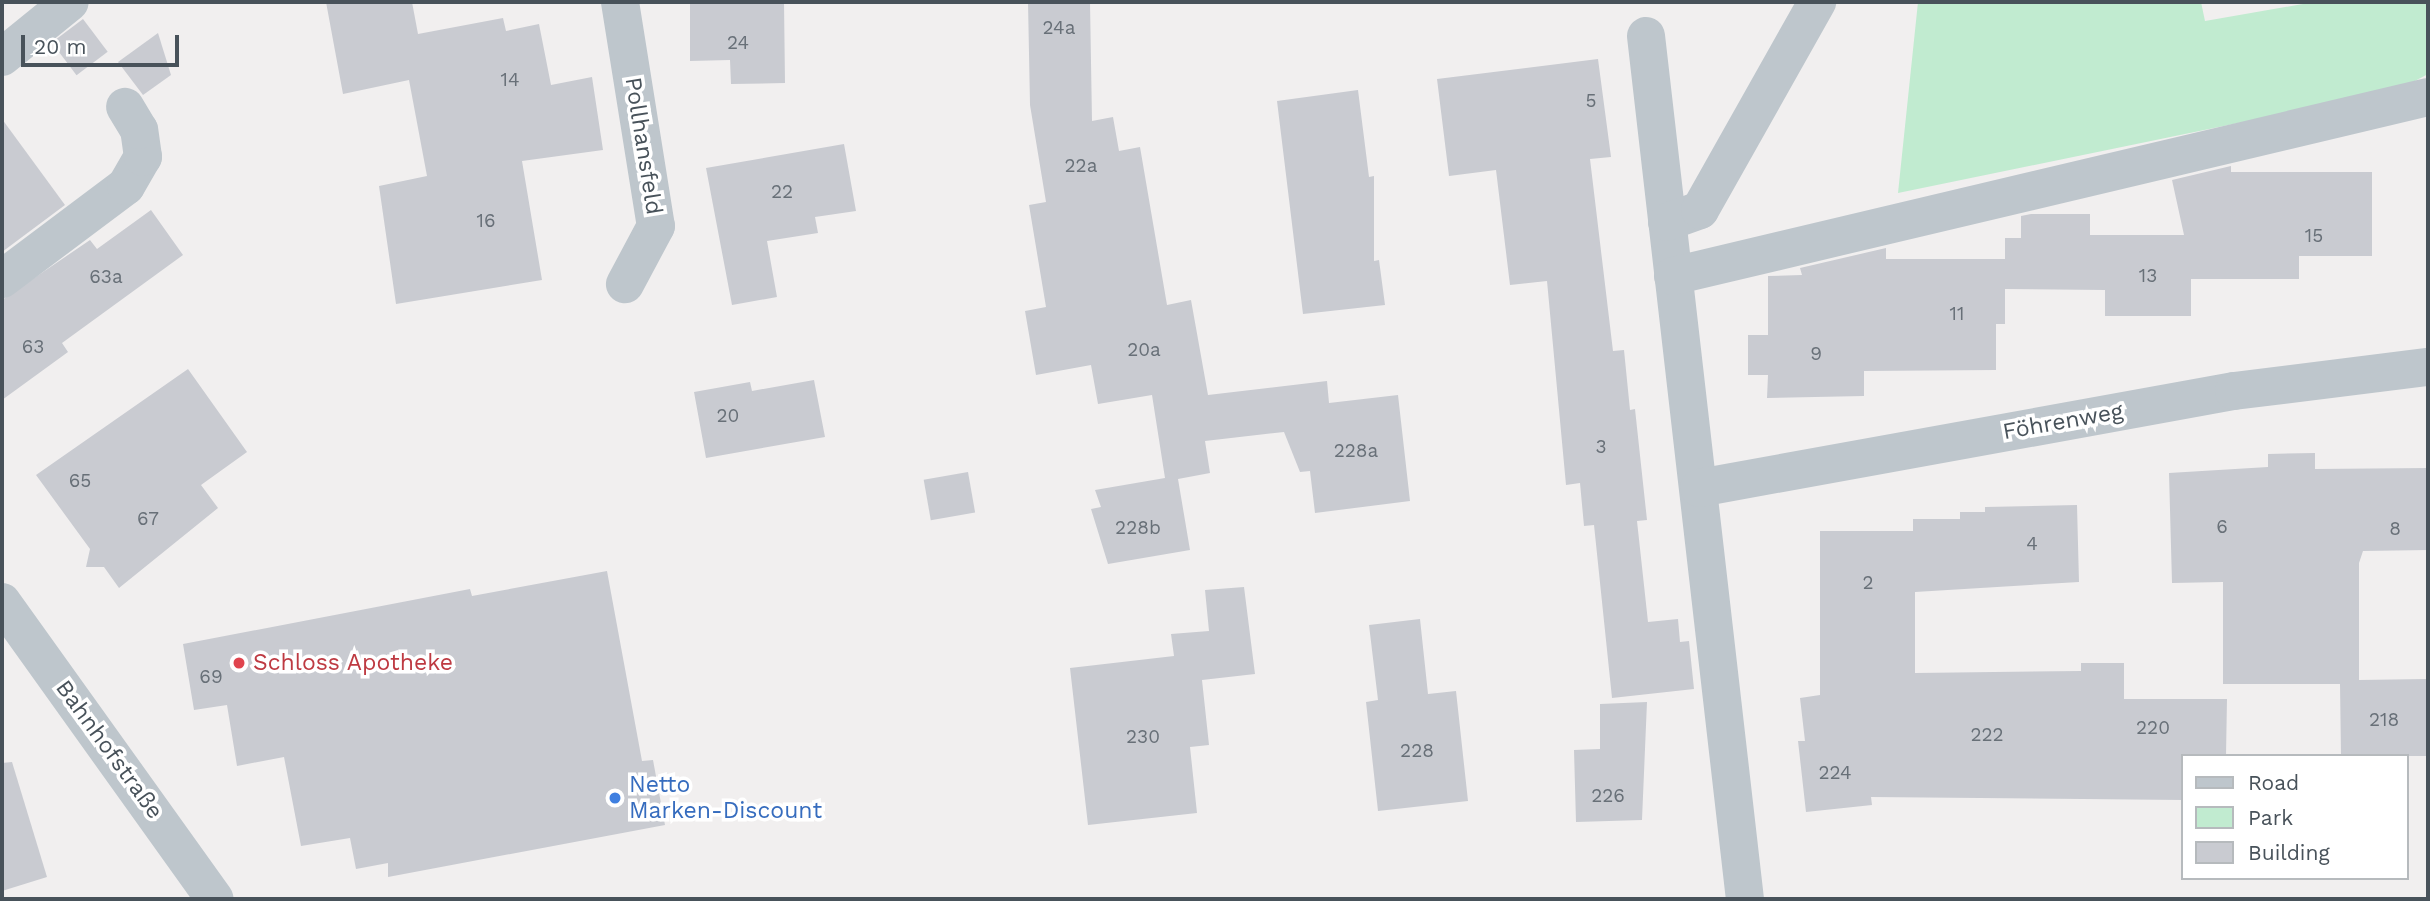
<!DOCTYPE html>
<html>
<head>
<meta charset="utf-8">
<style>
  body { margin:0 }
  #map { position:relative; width:2430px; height:901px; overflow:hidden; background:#f1efef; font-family:"Work Sans",sans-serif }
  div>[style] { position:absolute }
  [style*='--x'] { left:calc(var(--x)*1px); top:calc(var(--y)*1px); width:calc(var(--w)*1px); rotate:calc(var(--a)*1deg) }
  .green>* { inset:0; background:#c1ebd0 }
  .building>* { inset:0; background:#c9cbd1; transform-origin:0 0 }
  .minor>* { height:38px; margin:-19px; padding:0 19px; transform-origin:19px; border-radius:19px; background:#bec6cc }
  .dots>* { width:19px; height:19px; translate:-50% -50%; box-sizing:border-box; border:4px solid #fff; border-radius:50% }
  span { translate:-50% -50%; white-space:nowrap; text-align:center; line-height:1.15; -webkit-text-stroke:7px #fff; paint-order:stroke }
  .number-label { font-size:19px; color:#687078 }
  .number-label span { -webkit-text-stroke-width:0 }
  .street-label { font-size:23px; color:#48525a }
  .health-label { font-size:23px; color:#be3a42 }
  .left { translate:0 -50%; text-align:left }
  .shop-label { font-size:23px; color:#366cbe }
  .frame { position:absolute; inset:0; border:4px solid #48525a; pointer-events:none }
  .legend { position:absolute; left:2181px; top:754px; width:228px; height:126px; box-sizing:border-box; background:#fff; border:2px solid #b6babd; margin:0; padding:9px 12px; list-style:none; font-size:21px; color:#48525a }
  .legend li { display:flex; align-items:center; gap:14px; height:35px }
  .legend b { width:35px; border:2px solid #b6babd }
  .scale { position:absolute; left:21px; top:35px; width:158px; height:32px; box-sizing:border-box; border:4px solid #48525a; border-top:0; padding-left:9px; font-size:21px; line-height:24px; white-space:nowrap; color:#48525a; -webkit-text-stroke:5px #fff; paint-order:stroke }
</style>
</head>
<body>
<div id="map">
  <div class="green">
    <i style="clip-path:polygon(1918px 2px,2201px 2px,2205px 21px,2314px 2px,2428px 2px,2428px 74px,2398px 90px,1898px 193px)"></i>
  </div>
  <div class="building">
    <i style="clip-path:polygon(326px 2px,412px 2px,418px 34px,503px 18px,506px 31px,539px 24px,551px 85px,592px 77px,603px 150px,522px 161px,542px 280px,396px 304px,379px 186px,427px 176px,409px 80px,343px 94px)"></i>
    <i style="clip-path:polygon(690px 2px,784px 2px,785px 83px,731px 84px,730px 60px,690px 61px)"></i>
    <i style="clip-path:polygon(1028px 2px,1090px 2px,1092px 121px,1113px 117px,1119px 151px,1140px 147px,1167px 305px,1191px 300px,1208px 395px,1327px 381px,1329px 403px,1398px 395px,1410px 501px,1315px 513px,1310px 471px,1300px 472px,1284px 432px,1205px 441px,1210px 473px,1178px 479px,1190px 550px,1108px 564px,1091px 509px,1101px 507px,1095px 490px,1165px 478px,1152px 395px,1098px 404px,1091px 365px,1036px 375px,1025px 311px,1046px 307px,1029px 205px,1046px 202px,1030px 105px)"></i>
    <i style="left:83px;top:19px;width:41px;height:39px;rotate:53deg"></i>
    <i style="clip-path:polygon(158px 33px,171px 75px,143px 95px,118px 62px)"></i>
    <i style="clip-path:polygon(1598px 59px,1611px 157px,1590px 159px,1613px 351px,1624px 350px,1630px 410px,1635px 409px,1647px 520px,1637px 521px,1648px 622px,1678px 619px,1680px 642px,1689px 641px,1694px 689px,1612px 698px,1594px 525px,1584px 526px,1580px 483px,1566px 485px,1547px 281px,1510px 285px,1496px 170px,1449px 176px,1437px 79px)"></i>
    <i style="clip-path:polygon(1358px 90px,1369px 177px,1374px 176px,1374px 261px,1379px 260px,1385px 305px,1303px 314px,1277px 101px)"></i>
    <i style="clip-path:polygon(2px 119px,65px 205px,2px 252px)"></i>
    <i style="clip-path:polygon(844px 144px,856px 211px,815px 217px,818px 233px,767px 241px,777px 297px,732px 305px,706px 168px)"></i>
    <i style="clip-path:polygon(2231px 166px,2231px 172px,2372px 172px,2372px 256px,2299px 256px,2299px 279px,2191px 279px,2191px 316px,2105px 316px,2105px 290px,2005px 289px,2005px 324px,1996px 324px,1996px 370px,1864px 371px,1864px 396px,1767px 398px,1768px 375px,1748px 375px,1748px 335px,1768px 335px,1768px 276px,1802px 275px,1800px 268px,1886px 248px,1886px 259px,2005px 259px,2005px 238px,2021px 238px,2021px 216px,2031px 214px,2090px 214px,2090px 235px,2184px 235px,2172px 180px)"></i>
    <i style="clip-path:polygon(151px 210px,183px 255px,62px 343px,68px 352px,2px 400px,2px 300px,90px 240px,97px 249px)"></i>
    <i style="clip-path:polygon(188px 369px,247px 452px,201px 485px,218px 508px,119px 588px,104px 567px,86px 567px,90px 549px,36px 475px)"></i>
    <i style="clip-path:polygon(814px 380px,825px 437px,706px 458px,694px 392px,750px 382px,752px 391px)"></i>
    <i style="clip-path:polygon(2315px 453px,2315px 469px,2428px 468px,2428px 550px,2363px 551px,2359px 563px,2359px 680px,2426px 679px,2427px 756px,2341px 756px,2340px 684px,2223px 684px,2223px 582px,2172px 583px,2169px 473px,2268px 467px,2268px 454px)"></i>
    <i style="left:968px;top:472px;width:41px;height:45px;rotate:80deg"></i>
    <i style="clip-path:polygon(2077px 505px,2079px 582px,1915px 592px,1915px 673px,2081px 671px,2081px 663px,2124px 663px,2124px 699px,2227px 699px,2226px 756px,2183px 756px,2183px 800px,1871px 797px,1872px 805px,1806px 812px,1798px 741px,1805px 741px,1800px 698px,1820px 695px,1820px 531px,1913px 531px,1913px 519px,1960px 519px,1960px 512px,1985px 512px,1985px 507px)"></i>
    <i style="clip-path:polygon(607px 571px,642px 761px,653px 760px,665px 825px,388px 877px,388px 863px,356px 869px,350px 838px,301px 846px,284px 757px,237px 766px,227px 705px,194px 710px,183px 644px,470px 589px,472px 596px)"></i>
    <i style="clip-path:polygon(1244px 587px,1255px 674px,1202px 680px,1209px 745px,1190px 747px,1197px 813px,1088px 825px,1070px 668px,1174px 656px,1171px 634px,1209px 631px,1205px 590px)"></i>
    <i style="clip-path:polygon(1420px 619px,1428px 694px,1456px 691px,1468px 801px,1378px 811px,1366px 702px,1378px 700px,1369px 625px)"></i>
    <i style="clip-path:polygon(1647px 702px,1642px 820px,1576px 822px,1574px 750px,1600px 749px,1600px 704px)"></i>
    <i style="clip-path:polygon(12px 762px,47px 877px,2px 891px,2px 763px)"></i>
  </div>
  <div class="minor">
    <i style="--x:620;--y:2;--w:227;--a:80.9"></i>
    <i style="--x:656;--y:226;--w:66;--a:118.1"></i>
    <i style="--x:1646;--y:36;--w:869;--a:83.46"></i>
    <i style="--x:2;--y:57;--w:87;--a:-39"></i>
    <i style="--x:1667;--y:222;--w:35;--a:-20"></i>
    <i style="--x:1700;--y:210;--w:239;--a:-60.6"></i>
    <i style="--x:1673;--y:276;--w:776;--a:-13.34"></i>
    <i style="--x:2;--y:279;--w:155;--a:-36.9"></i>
    <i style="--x:126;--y:186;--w:34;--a:-60"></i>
    <i style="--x:143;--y:157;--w:27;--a:-98"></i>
    <i style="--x:139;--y:130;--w:27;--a:-121"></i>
    <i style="--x:1699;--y:488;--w:544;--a:-10.28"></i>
    <i style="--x:2234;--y:391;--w:195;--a:-7.1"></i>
    <i style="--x:2;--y:602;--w:365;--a:54.4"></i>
  </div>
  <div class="dots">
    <i style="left:239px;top:663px;background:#e0444e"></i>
    <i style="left:615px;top:798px;background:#3f7fe0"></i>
  </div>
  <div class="number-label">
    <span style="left:1059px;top:28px">24a</span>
    <span style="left:738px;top:43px">24</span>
    <span style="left:510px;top:80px">14</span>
    <span style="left:1591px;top:101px">5</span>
    <span style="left:1081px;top:166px">22a</span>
    <span style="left:782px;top:192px">22</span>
    <span style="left:486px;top:221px">16</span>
    <span style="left:2314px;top:236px">15</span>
    <span style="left:2148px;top:276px">13</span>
    <span style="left:106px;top:277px">63a</span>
    <span style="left:1957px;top:314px">11</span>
    <span style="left:33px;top:347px">63</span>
    <span style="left:1144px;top:350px">20a</span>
    <span style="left:1816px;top:354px">9</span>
    <span style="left:728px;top:416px">20</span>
    <span style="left:1601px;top:447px">3</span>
    <span style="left:1356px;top:451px">228a</span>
    <span style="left:80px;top:481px">65</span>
    <span style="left:148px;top:519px">67</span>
    <span style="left:2222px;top:527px">6</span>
    <span style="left:1138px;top:528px">228b</span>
    <span style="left:2395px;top:529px">8</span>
    <span style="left:2032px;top:544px">4</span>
    <span style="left:1868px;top:583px">2</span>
    <span style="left:211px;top:677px">69</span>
    <span style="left:2384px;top:720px">218</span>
    <span style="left:2153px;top:728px">220</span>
    <span style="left:1987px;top:735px">222</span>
    <span style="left:1143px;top:737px">230</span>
    <span style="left:1417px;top:751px">228</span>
    <span style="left:1835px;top:773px">224</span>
    <span style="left:1608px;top:796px">226</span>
  </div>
  <div class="street-label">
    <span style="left:643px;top:146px;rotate:81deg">Pollhansfeld</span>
    <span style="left:2063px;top:422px;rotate:-10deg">Föhrenweg</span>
    <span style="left:109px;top:750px;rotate:54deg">Bahnhofstraße</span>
  </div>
  <div class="health-label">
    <span class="left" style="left:253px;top:663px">Schloss Apotheke</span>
  </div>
  <div class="shop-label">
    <span class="left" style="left:629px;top:798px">Netto<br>Marken-Discount</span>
  </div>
  <div class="frame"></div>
  <ul class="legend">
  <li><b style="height:9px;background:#bec6cc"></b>Road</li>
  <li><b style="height:19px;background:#c1ebd0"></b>Park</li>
  <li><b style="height:19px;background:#c9cbd1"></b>Building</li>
  </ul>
  <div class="scale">20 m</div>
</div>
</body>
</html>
